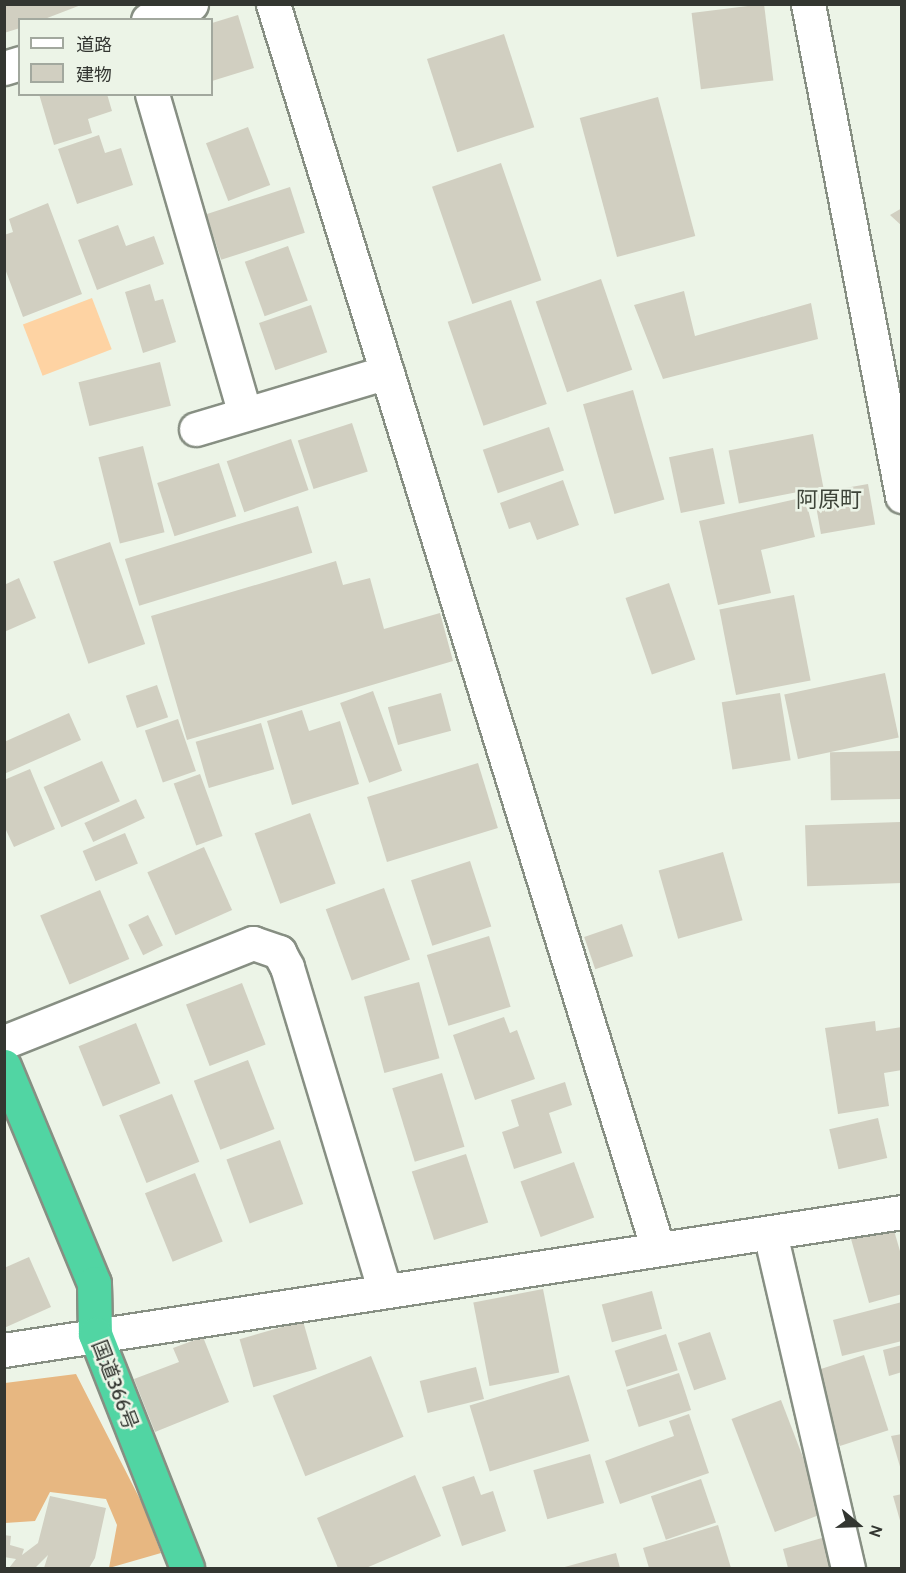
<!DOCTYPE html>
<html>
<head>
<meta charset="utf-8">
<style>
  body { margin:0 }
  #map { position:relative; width:906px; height:1573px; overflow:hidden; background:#ecf4e7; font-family:Cabin,"Noto Sans JP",sans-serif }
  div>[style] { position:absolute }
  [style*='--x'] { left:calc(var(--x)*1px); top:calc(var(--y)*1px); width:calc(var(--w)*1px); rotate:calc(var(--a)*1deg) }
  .green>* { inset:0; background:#fed3a3; transform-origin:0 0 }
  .forest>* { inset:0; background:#e7b781 }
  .building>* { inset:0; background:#d1cfc1; transform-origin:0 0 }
  .roads { filter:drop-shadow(2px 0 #878f83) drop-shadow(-2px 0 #878f83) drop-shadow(0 2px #878f83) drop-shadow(0 -2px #878f83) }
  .minor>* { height:33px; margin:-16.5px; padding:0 16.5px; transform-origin:16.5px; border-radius:16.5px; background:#fff }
  .highway>* { height:33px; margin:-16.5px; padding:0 16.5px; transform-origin:16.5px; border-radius:16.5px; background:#51d5a3 }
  span { translate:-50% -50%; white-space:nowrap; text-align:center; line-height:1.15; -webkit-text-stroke:5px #ecf4e7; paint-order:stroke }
  .street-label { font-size:20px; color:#333631 }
  .quarter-label { font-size:22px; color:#3e4439 }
  .frame { position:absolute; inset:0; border:6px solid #333631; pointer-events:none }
  .legend { position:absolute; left:18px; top:18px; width:195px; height:78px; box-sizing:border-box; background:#ecf4e7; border:2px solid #a2a89e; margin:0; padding:8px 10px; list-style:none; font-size:18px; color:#333631 }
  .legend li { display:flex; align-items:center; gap:12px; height:30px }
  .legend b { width:30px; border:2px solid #a2a89e }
  .north { position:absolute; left:828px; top:1495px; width:60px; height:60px; -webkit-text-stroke:4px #ecf4e7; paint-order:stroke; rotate:109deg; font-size:16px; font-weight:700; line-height:24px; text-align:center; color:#333631 }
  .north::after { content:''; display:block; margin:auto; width:21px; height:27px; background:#333631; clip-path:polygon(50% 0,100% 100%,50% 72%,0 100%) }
</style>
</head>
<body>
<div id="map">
  <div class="green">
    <i style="left:92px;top:298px;width:55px;height:74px;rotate:69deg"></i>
  </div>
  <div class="forest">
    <i style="clip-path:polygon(76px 1374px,144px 1507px,161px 1553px,109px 1568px,117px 1525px,106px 1499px,50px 1492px,35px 1521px,5px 1523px,5px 1383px)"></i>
  </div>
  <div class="building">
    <i style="clip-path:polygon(4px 4px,81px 4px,81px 5px,42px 20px,20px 20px,20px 28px,4px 33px)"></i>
    <i style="left:764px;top:4px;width:77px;height:73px;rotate:83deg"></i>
    <i style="clip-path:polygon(238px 15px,254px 68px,212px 81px,212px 23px)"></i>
    <i style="left:504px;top:34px;width:98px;height:81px;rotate:72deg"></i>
    <i style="clip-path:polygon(39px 94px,107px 94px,112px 111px,88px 119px,92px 133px,54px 145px)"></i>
    <i style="left:658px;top:97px;width:144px;height:81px;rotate:75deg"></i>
    <i style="left:248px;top:127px;width:62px;height:45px;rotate:69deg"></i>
    <i style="clip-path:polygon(99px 135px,105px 153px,121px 148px,133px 185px,77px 204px,58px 149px)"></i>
    <i style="left:501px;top:163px;width:124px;height:73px;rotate:71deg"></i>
    <i style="left:290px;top:187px;width:48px;height:88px;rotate:72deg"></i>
    <i style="clip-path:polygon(48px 203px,82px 294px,23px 317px,4px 266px,4px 235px,13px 232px,9px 219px)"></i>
    <i style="clip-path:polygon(902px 208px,902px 226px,890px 215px)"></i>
    <i style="clip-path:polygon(118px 225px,126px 246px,154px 236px,164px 264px,97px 290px,78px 240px)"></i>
    <i style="left:288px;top:246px;width:58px;height:46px;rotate:70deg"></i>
    <i style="left:601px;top:279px;width:96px;height:69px;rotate:71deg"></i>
    <i style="clip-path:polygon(150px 284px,155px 301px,163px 299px,176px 342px,143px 353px,125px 292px)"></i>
    <i style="clip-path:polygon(684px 291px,695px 336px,811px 303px,818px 339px,663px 379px,634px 305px)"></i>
    <i style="left:511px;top:300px;width:110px;height:67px;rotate:71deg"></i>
    <i style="left:311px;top:305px;width:50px;height:55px;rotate:71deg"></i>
    <i style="left:160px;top:362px;width:45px;height:84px;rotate:76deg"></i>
    <i style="left:633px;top:390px;width:114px;height:52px;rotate:74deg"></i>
    <i style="left:352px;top:423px;width:51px;height:57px;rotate:72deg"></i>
    <i style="left:549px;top:427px;width:46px;height:70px;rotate:71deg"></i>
    <i style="left:813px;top:434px;width:54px;height:86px;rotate:79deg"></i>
    <i style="left:291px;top:439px;width:54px;height:68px;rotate:71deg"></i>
    <i style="left:143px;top:446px;width:89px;height:46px;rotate:76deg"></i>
    <i style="left:713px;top:448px;width:57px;height:45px;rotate:78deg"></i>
    <i style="left:219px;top:463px;width:56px;height:65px;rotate:72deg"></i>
    <i style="clip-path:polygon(563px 480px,579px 525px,537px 540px,530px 522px,509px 529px,500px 503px)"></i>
    <i style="left:868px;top:484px;width:41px;height:55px;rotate:80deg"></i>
    <i style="clip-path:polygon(805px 497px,815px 537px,761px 550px,771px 593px,718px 605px,699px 521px)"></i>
    <i style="left:298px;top:506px;width:49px;height:181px;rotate:73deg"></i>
    <i style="left:110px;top:542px;width:108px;height:60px;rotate:71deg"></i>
    <i style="clip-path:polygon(336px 561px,343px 585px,370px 578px,384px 629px,440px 613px,453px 661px,187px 740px,151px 616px)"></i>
    <i style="clip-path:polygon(19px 578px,36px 618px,4px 632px,4px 585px)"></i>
    <i style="left:669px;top:583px;width:81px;height:46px;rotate:71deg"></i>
    <i style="left:794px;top:595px;width:87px;height:76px;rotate:79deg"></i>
    <i style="left:885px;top:673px;width:66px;height:103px;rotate:78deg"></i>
    <i style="left:157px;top:685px;width:34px;height:33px;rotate:71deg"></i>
    <i style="left:373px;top:691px;width:85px;height:35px;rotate:70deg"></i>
    <i style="left:441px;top:693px;width:39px;height:55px;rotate:75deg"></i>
    <i style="left:780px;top:693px;width:68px;height:59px;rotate:81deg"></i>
    <i style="clip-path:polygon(302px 710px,309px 731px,340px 721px,359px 784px,292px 805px,267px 721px)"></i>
    <i style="clip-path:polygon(69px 713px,81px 740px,4px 774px,4px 742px)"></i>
    <i style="left:178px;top:719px;width:55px;height:35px;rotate:71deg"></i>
    <i style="left:261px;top:723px;width:48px;height:68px;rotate:74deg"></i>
    <i style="left:901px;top:751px;width:48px;height:71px;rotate:89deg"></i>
    <i style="left:102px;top:761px;width:44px;height:64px;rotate:66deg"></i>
    <i style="left:478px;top:763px;width:68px;height:116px;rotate:73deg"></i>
    <i style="clip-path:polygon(30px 769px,55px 829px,14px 847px,4px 826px,4px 780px)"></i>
    <i style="left:200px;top:774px;width:66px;height:28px;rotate:70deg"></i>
    <i style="left:136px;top:799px;width:21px;height:57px;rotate:65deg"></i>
    <i style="left:310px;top:813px;width:75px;height:59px;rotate:70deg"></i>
    <i style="left:900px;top:822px;width:61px;height:95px;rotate:88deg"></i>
    <i style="left:125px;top:833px;width:33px;height:46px;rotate:67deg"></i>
    <i style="left:204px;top:847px;width:69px;height:62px;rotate:66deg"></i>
    <i style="left:723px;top:852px;width:71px;height:67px;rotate:74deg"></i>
    <i style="left:470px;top:861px;width:69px;height:62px;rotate:72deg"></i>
    <i style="left:384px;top:888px;width:76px;height:62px;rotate:70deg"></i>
    <i style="left:100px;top:890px;width:75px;height:65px;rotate:67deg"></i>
    <i style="left:148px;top:915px;width:34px;height:22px;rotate:64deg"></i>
    <i style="left:622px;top:924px;width:34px;height:40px;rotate:71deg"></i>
    <i style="left:489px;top:936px;width:74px;height:65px;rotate:73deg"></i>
    <i style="left:419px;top:982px;width:79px;height:57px;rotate:75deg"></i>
    <i style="left:242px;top:983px;width:66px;height:60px;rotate:69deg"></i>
    <i style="clip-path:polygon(504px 1017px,510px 1033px,517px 1030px,535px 1079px,475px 1100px,453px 1035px)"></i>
    <i style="clip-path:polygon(875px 1021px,876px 1031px,902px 1027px,902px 1070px,884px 1073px,889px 1106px,838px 1114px,825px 1028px)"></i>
    <i style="left:136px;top:1023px;width:65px;height:62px;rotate:68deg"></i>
    <i style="left:248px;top:1060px;width:74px;height:58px;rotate:69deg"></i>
    <i style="left:442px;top:1073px;width:77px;height:52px;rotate:73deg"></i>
    <i style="clip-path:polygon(565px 1082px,572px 1105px,549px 1113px,562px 1153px,514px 1169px,502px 1132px,519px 1126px,511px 1100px)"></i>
    <i style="left:172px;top:1094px;width:73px;height:57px;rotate:68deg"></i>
    <i style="left:878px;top:1118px;width:41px;height:50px;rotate:77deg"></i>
    <i style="left:280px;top:1140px;width:68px;height:57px;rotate:70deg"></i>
    <i style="left:466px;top:1154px;width:72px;height:57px;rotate:72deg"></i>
    <i style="left:574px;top:1162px;width:59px;height:57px;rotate:70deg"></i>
    <i style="left:195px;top:1173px;width:74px;height:54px;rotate:68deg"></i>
    <i style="clip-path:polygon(893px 1227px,902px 1258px,902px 1294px,869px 1303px,851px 1239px)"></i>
    <i style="clip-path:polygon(29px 1257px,51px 1307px,4px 1328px,4px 1268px)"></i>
    <i style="left:543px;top:1289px;width:85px;height:71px;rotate:79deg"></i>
    <i style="left:652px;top:1291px;width:39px;height:52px;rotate:75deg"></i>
    <i style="clip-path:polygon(902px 1302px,902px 1341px,842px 1356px,833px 1320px)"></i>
    <i style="left:303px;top:1321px;width:50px;height:66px;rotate:74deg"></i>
    <i style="left:710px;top:1332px;width:50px;height:34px;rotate:71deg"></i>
    <i style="left:666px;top:1334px;width:38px;height:54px;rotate:72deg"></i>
    <i style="clip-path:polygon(203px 1337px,229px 1402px,155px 1432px,134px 1379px,179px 1362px,173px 1348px)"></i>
    <i style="clip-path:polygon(902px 1345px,902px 1372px,889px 1376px,883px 1350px)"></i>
    <i style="left:864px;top:1355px;width:79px;height:51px;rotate:72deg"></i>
    <i style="left:371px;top:1356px;width:87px;height:106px;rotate:68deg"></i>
    <i style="left:476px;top:1367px;width:33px;height:58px;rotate:76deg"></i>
    <i style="left:679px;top:1373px;width:39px;height:55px;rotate:72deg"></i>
    <i style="left:569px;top:1375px;width:69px;height:104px;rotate:73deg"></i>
    <i style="left:781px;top:1400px;width:121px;height:53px;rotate:69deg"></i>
    <i style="clip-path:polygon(689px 1414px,709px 1473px,620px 1504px,605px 1461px,674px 1436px,669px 1421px)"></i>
    <i style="clip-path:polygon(902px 1434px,902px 1470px,901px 1470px,891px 1436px)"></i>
    <i style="left:590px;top:1454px;width:51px;height:59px;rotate:74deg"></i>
    <i style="clip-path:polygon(415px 1475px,441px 1536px,366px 1568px,338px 1568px,317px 1518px)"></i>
    <i style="clip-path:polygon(474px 1476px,481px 1495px,493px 1491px,506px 1531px,462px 1546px,442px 1487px)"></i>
    <i style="left:701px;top:1479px;width:46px;height:53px;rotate:71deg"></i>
    <i style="clip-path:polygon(902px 1494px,902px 1524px,901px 1524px,893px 1496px)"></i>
    <i style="clip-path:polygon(50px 1496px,106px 1508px,95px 1558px,89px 1568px,44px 1568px,48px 1555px,35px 1568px,9px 1568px,16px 1559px,4px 1557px,4px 1535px,11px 1536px,10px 1545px,24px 1549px,22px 1555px,38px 1543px)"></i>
    <i style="clip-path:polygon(718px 1525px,731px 1568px,649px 1568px,643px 1548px)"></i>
    <i style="clip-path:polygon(829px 1536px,838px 1568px,788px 1568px,783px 1549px)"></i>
    <i style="clip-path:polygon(616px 1553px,620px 1568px,561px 1568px)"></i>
  </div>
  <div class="roads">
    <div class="minor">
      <i style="--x:273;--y:4;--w:1300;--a:72.82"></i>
      <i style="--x:808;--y:4;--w:501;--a:79.18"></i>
      <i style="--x:148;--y:20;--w:46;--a:-20.4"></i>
      <i style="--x:4;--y:68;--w:17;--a:-17"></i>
      <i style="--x:152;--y:94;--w:333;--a:73.8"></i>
      <i style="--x:196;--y:429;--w:199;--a:-16.6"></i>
      <i style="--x:4;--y:1042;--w:268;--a:-21.7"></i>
      <i style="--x:253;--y:943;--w:28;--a:19"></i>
      <i style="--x:279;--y:952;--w:17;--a:62"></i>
      <i style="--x:287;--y:967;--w:338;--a:73.2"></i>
      <i style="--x:770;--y:1233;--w:344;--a:76.9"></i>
      <i style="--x:4;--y:1350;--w:909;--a:-8.74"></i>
    </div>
    <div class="highway">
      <i style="--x:4;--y:1066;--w:235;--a:67.5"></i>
      <i style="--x:94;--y:1283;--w:51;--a:88.9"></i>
      <i style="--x:95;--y:1334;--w:251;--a:68.5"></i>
    </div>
  </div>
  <div class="street-label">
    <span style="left:115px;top:1385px;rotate:69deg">国道366号</span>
  </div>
  <div class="quarter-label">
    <span style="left:829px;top:500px">阿原町</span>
  </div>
  <div class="frame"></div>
  <ul class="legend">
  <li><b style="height:8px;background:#fff"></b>道路</li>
  <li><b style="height:16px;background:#d1cfc1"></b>建物</li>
  </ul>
  <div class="north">N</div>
</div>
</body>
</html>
